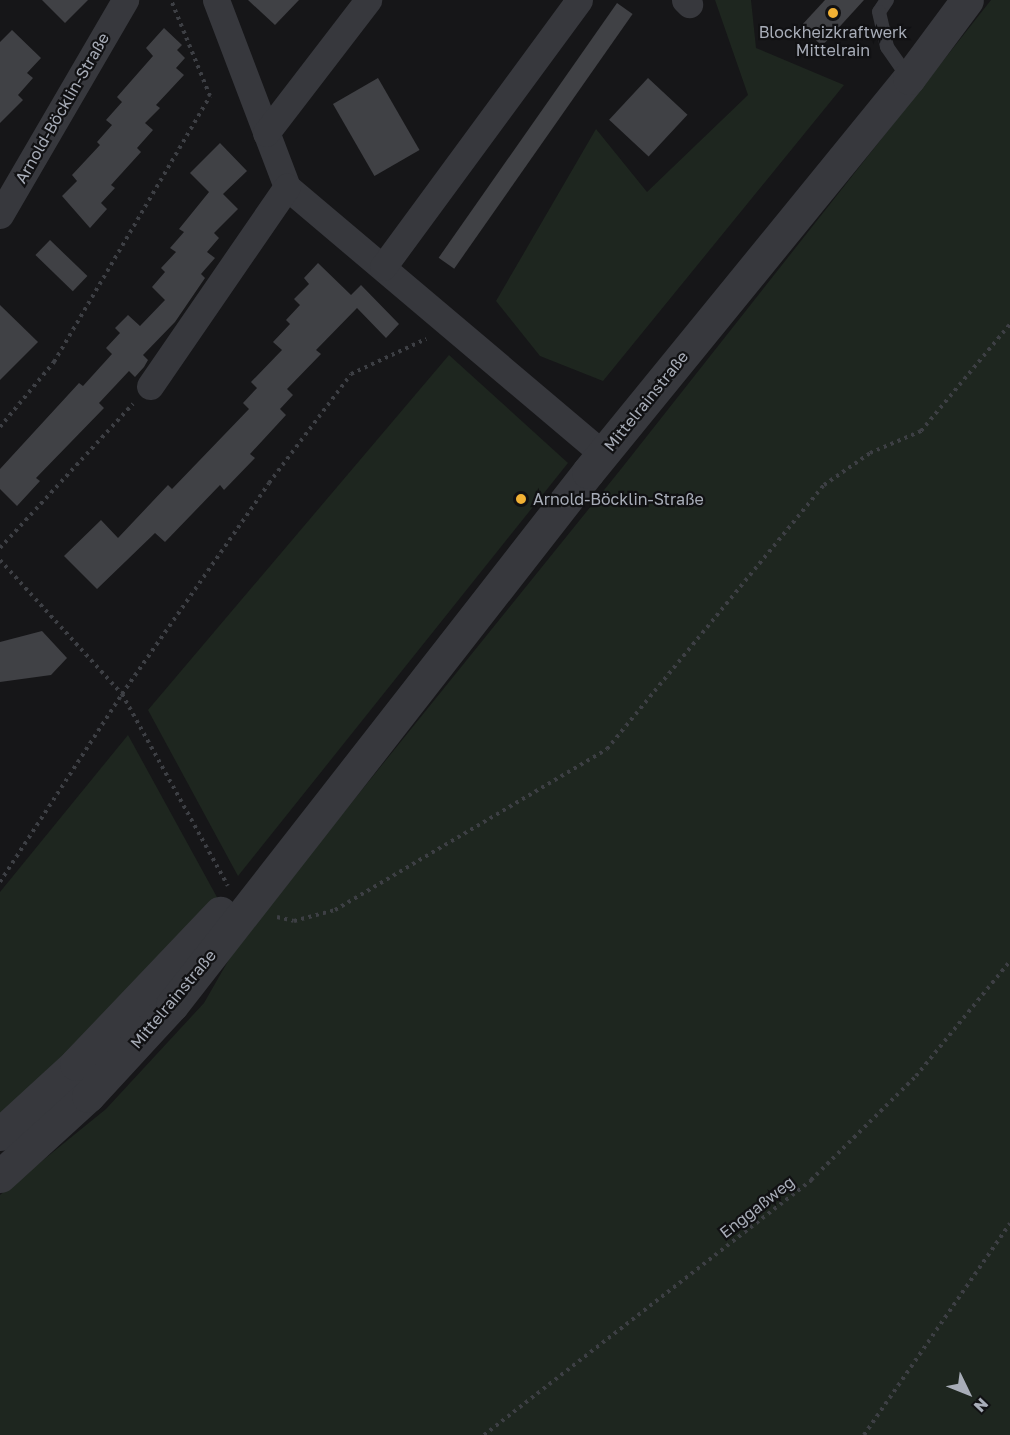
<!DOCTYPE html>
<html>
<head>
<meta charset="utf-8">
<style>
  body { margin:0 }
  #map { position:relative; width:1010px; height:1435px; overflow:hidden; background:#161618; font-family:"Golos Text",sans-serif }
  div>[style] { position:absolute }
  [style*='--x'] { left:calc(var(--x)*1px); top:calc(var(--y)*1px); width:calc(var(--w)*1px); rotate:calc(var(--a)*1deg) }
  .green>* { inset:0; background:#1e261f }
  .building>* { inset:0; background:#404145; transform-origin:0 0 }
  .path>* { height:4px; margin-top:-2px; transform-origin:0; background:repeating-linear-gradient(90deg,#3d3f44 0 3px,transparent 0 7.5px) }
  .service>* { height:14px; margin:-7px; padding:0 7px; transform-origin:7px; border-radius:7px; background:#37383d }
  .minor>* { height:27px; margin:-13.5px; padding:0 13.5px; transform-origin:13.5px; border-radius:13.5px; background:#37383d }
  .tertiary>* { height:33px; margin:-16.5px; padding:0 16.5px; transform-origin:16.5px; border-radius:16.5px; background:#37383d }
  .dots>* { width:16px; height:16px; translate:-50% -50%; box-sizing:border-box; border:3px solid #111113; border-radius:50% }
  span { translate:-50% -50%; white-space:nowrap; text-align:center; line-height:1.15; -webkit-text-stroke:4.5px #111113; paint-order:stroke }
  .poi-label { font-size:16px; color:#a8adb8 }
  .left { translate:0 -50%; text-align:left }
  .street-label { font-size:16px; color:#a8adb8 }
  .north { position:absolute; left:938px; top:1363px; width:60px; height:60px; -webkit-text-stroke:4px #111113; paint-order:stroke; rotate:133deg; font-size:16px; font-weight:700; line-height:24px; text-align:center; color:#a8adb8 }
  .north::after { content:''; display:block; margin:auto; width:21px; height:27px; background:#a8adb8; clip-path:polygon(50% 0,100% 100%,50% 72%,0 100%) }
</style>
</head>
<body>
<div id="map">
  <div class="green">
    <i style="clip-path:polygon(715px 0,751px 0,756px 48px,844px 85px,603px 381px,540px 356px,496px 301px,596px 129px,647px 192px,748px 95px)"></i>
    <i style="clip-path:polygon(991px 0,1010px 0,1010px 1435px,0 1435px,0 1195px,106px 1109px,204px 1003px,239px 942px,621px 469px)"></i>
    <i style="clip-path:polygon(449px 355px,568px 463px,238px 876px,148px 710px)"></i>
    <i style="clip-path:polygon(128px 735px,218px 899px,0 1121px,0 892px)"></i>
  </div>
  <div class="building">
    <i style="clip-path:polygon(42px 0,88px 0,65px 23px)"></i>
    <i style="clip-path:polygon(248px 0,299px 0,275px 25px)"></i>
    <i style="clip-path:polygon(825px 0,864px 0,822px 46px,801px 26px)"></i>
    <i style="left:617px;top:3px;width:19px;height:311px;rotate:35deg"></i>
    <i style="clip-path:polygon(164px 28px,182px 45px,177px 50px,185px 58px,176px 68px,184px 75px,156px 105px,160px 108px,145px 123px,153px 130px,137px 148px,141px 152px,111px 185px,115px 188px,101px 203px,107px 209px,90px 228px,62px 196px,77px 181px,72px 175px,100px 145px,97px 142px,112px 125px,106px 120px,122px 102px,117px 97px,153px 56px,146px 48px)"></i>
    <i style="clip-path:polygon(12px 30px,41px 58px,27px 73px,33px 78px,18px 95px,23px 100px,0 123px,0 42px)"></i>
    <i style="left:378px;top:78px;width:83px;height:52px;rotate:60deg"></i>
    <i style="left:648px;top:78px;width:54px;height:57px;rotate:43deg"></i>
    <i style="clip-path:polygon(220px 143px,247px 171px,223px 194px,238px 209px,214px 233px,219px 238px,207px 252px,215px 258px,201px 274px,205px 278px,175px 322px,143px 355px,148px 360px,144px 367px,135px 377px,129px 371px,99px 403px,104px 408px,36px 478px,40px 481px,17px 506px,0 489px,0 469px,79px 383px,83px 386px,112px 354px,106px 348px,120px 333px,115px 328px,128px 315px,140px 326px,165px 300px,152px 287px,165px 272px,161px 268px,176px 252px,170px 248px,184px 232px,179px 229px,209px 192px,190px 173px)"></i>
    <i style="left:50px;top:240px;width:52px;height:21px;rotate:44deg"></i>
    <i style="clip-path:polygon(318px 263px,351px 295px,361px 285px,399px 324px,386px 338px,357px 308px,316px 350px,321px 354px,287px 389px,293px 395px,280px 409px,286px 415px,250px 454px,255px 458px,224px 490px,220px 485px,165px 542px,155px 533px,97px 589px,64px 556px,101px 520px,118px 538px,168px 485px,172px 489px,249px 409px,243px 403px,257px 388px,251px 382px,282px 350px,273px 342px,290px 324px,286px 320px,300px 305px,294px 299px,309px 284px,304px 278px)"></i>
    <i style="clip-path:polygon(0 305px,38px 342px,0 380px)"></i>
    <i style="clip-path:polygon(42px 631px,67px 658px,51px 675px,0 682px,0 642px)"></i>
  </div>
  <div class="path">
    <i style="--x:0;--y:427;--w:85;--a:-50.3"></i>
    <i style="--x:54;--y:362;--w:308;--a:-59.6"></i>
    <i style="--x:210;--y:96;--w:104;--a:-112.1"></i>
    <i style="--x:0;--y:548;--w:196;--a:-47.3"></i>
    <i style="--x:0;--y:560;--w:181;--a:47.7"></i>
    <i style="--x:122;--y:694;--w:219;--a:61.1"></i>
    <i style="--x:0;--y:882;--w:224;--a:-57"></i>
    <i style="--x:122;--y:694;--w:257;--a:-55.1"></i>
    <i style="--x:269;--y:483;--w:136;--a:-53"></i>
    <i style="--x:351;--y:374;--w:83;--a:-25"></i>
    <i style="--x:277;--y:917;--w:17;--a:13"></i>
    <i style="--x:294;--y:921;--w:42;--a:-15"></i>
    <i style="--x:335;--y:910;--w:316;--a:-30.6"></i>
    <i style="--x:607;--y:749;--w:342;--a:-50.6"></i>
    <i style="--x:824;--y:485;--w:56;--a:-34.8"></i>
    <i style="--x:870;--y:453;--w:56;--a:-23.3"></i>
    <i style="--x:921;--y:431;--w:139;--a:-50.2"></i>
    <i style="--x:484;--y:1435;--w:415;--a:-37.9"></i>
    <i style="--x:811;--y:1180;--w:148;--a:-44.7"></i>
    <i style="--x:916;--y:1076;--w:149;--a:-50.7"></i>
    <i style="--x:864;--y:1435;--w:257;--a:-55.4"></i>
  </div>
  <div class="service">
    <i style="--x:887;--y:0;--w:14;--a:124"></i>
    <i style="--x:879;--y:12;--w:36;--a:77"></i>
    <i style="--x:887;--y:47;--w:38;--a:55"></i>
  </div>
  <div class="minor">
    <i style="--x:216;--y:0;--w:200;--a:69.2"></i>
    <i style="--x:287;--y:187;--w:414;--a:40.2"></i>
    <i style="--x:685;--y:0;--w:6;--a:45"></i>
    <i style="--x:266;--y:133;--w:168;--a:-52.5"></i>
    <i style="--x:0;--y:215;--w:249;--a:-59.8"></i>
    <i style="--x:383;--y:267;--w:331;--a:-53.7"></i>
    <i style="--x:150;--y:386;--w:242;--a:-55.5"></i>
  </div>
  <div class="tertiary">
    <i style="--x:0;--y:1134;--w:103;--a:-42.6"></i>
    <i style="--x:76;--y:1064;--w:209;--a:-46.4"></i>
    <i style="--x:0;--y:1176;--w:119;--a:-42.3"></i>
    <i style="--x:88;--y:1096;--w:124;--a:-47.3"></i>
    <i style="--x:172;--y:1005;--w:676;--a:-52.03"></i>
    <i style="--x:588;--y:472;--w:508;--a:-50.83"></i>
    <i style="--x:909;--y:78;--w:97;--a:-53.4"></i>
  </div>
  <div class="dots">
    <i style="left:833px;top:13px;background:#f2b134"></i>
    <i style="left:521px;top:499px;background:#f2b134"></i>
  </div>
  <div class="poi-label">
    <span style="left:833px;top:41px">Blockheizkraftwerk<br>Mittelrain</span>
    <span class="left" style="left:533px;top:499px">Arnold-Böcklin-Straße</span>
  </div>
  <div class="street-label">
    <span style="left:62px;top:108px;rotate:-60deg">Arnold-Böcklin-Straße</span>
    <span style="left:646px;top:401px;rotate:-51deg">Mittelrainstraße</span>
    <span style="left:173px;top:999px;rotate:-50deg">Mittelrainstraße</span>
    <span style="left:757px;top:1207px;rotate:-38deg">Enggaßweg</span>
  </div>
  <div class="north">N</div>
</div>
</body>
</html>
